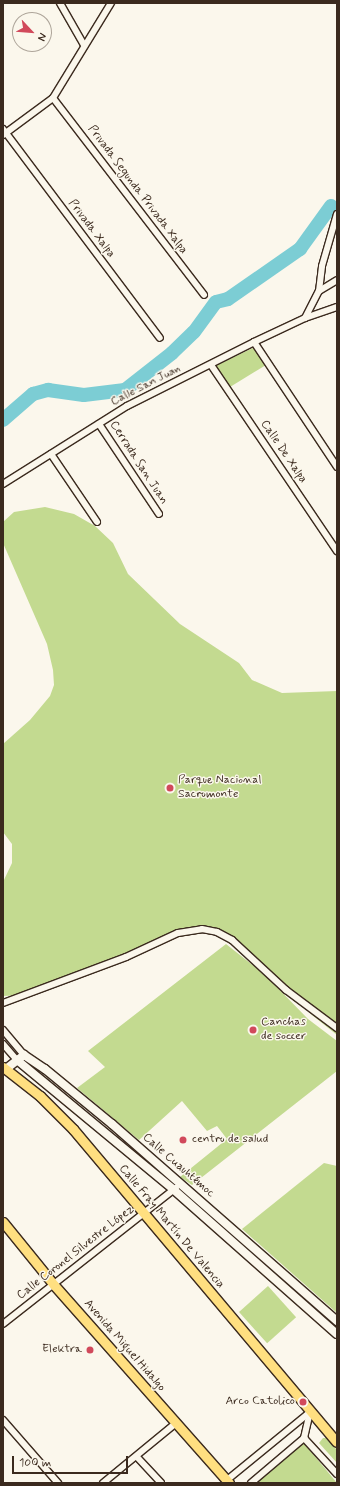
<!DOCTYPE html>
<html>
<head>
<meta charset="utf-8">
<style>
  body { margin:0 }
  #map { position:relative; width:340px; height:1486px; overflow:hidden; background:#fbf7ec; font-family:Mynerve,sans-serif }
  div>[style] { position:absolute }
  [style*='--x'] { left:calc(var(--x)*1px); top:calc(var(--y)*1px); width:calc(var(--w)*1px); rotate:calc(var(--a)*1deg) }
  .green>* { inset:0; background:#c3da90; transform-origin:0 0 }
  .river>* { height:14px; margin:-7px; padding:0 7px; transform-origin:7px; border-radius:7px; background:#7ccdd4 }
  .roads { filter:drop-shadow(1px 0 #3b2a1e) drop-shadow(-1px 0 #3b2a1e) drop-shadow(0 1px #3b2a1e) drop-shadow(0 -1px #3b2a1e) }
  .minor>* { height:6px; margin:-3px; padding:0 3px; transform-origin:3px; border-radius:3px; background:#fbf7ec }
  .secondary>* { height:8px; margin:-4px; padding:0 4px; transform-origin:4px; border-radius:4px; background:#fbf7ec }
  .primary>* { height:9px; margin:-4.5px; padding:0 4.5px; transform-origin:4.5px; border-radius:4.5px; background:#ffdf80 }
  .dots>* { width:11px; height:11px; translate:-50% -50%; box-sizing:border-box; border:2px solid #fbf7ec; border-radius:50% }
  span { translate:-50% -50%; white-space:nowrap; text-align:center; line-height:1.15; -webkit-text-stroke:3px #fbf7ec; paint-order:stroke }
  .street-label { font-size:12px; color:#3b2a1e }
  .poi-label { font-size:12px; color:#3b2a1e }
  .left { translate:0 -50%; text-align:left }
  .right { translate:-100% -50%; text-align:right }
  .frame { position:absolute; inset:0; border:4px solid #3b2a1e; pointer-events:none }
  .north { position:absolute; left:12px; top:12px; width:40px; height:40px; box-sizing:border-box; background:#fbf7ec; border:1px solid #aea59a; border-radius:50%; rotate:116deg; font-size:11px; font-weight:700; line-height:16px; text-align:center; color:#3b2a1e }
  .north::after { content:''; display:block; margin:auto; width:14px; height:18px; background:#d1495b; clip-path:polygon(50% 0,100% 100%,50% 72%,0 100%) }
  .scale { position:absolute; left:12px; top:1456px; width:116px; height:18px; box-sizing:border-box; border:2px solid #3b2a1e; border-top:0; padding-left:5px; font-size:12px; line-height:14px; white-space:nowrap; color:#3b2a1e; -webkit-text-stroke:3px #fbf7ec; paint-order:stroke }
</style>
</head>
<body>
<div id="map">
  <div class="green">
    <i style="clip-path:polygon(255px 347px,266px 365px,230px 387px,215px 366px)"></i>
    <i style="clip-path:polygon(45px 507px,74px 514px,95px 526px,113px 543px,128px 574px,180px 624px,239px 663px,252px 680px,282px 693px,337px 691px,337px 1035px,312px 1015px,262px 966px,229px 940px,218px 934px,200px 931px,184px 933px,140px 948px,26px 995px,3px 996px,3px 882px,12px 863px,12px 844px,3px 832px,3px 744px,30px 720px,50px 696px,54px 685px,53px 670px,47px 644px,3px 543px,3px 522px,14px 512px)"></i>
    <i style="clip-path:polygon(226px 944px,265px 975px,308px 1019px,337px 1041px,337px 1071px,192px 1185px,180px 1177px,227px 1139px,217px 1126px,207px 1131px,182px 1101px,139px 1140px,77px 1088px,105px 1067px,88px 1051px)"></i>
    <i style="clip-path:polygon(324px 1163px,337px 1166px,337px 1313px,242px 1229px)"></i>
    <i style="left:268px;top:1286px;width:42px;height:39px;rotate:48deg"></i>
    <i style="clip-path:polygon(323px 1438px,326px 1438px,337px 1450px,337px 1463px,319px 1443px)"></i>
    <i style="clip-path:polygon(303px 1442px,337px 1483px,255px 1483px)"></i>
  </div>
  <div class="river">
    <i style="--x:3;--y:420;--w:40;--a:-41"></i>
    <i style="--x:33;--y:394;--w:16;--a:-15"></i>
    <i style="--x:48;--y:390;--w:36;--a:8"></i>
    <i style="--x:84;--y:395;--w:41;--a:-7"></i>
    <i style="--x:125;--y:390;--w:60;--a:-38.2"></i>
    <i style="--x:172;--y:353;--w:30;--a:-44"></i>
    <i style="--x:194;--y:332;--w:37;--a:-54"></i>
    <i style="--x:216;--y:302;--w:12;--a:-14"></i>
    <i style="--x:228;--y:299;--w:88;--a:-34.8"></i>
    <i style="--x:300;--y:249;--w:53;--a:-54.2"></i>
  </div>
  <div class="roads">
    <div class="minor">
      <i style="--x:60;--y:3;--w:48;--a:60.3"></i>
      <i style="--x:53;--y:98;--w:248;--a:52.5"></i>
      <i style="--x:3;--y:129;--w:261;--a:53.1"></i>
      <i style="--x:3;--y:135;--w:62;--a:-36.5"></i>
      <i style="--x:53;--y:98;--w:111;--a:-58.6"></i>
      <i style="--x:319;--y:291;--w:25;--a:-83"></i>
      <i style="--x:322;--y:266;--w:54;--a:-73.9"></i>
      <i style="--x:305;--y:318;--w:30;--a:-63"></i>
      <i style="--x:319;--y:291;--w:21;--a:-31"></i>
      <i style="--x:254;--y:342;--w:150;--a:56.4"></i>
      <i style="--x:211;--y:365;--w:225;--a:55.9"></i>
      <i style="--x:99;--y:424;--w:108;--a:56.3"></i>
      <i style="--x:51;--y:454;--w:82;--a:55.9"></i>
      <i style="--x:3;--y:484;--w:146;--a:-32.2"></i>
      <i style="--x:127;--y:406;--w:142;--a:-26.7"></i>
      <i style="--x:254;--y:342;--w:56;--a:-25.2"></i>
      <i style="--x:305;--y:318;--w:34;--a:-19"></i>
      <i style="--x:3;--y:1003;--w:131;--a:-20.5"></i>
      <i style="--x:126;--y:957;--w:57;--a:-24.8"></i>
      <i style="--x:178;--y:933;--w:24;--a:-9"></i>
      <i style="--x:202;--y:929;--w:15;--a:11"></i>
      <i style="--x:217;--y:932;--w:17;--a:28"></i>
      <i style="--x:232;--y:940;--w:74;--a:42.8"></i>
      <i style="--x:286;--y:990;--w:64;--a:36.7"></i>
      <i style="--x:3;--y:1030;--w:33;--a:50"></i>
      <i style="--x:3;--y:1044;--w:21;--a:49"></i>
      <i style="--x:3;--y:1324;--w:220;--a:-38.2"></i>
      <i style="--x:3;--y:1420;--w:84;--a:48.9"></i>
      <i style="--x:304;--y:1438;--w:49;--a:47.5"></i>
      <i style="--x:137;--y:1457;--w:35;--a:47"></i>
      <i style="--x:227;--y:1480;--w:107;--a:-39.3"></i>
      <i style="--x:103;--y:1483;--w:94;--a:-39.4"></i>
      <i style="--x:251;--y:1483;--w:70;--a:-40.3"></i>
      <i style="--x:304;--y:1438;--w:27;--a:-77"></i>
    </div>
    <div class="secondary">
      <i style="--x:17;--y:1060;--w:204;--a:39.6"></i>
      <i style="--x:174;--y:1190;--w:217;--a:41.5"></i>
      <i style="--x:6;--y:1069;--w:23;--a:-38"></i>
      <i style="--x:24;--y:1055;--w:25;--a:34"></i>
      <i style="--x:45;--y:1069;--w:87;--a:39.4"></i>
      <i style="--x:112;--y:1124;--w:299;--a:41.2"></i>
    </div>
    <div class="primary">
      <i style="--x:3;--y:1067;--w:47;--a:38.1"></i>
      <i style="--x:40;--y:1096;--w:47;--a:45"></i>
      <i style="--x:73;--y:1129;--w:409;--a:49.9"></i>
      <i style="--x:3;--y:1222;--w:81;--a:51"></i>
      <i style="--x:54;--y:1285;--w:264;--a:48.5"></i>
    </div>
  </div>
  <div class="dots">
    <i style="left:170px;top:788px;background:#d1495b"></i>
    <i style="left:253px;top:1030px;background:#d1495b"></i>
    <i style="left:183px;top:1140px;background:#d1495b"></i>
    <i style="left:90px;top:1350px;background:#d1495b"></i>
    <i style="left:303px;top:1402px;background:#d1495b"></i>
  </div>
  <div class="street-label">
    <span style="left:137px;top:190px;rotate:53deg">Privada Segunda Privada Xalpa</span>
    <span style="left:91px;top:229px;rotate:53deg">Privada Xalpa</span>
    <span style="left:146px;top:386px;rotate:-27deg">Calle San Juan</span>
    <span style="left:283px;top:452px;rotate:56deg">Calle De Xalpa</span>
    <span style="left:138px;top:463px;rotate:57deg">Cerrada San Juan</span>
    <span style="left:178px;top:1166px;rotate:41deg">Calle Cuauhtémoc</span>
    <span style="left:171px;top:1227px;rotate:50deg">Calle Fray Martín De Valencia</span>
    <span style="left:76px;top:1253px;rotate:-38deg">Calle Coronel Silvestre López</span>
    <span style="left:124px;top:1346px;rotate:49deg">Avenida Miguel Hidalgo</span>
  </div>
  <div class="poi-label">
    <span class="left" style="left:178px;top:788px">Parque Nacional<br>Sacromonte</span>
    <span class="left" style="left:261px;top:1030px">Canchas<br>de soccer</span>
    <span class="left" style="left:192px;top:1140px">centro de salud</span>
    <span class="right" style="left:82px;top:1350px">Elektra</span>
    <span class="right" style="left:295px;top:1402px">Arco Catolico</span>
  </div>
  <div class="frame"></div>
  <div class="north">N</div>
  <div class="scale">100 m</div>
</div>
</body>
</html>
